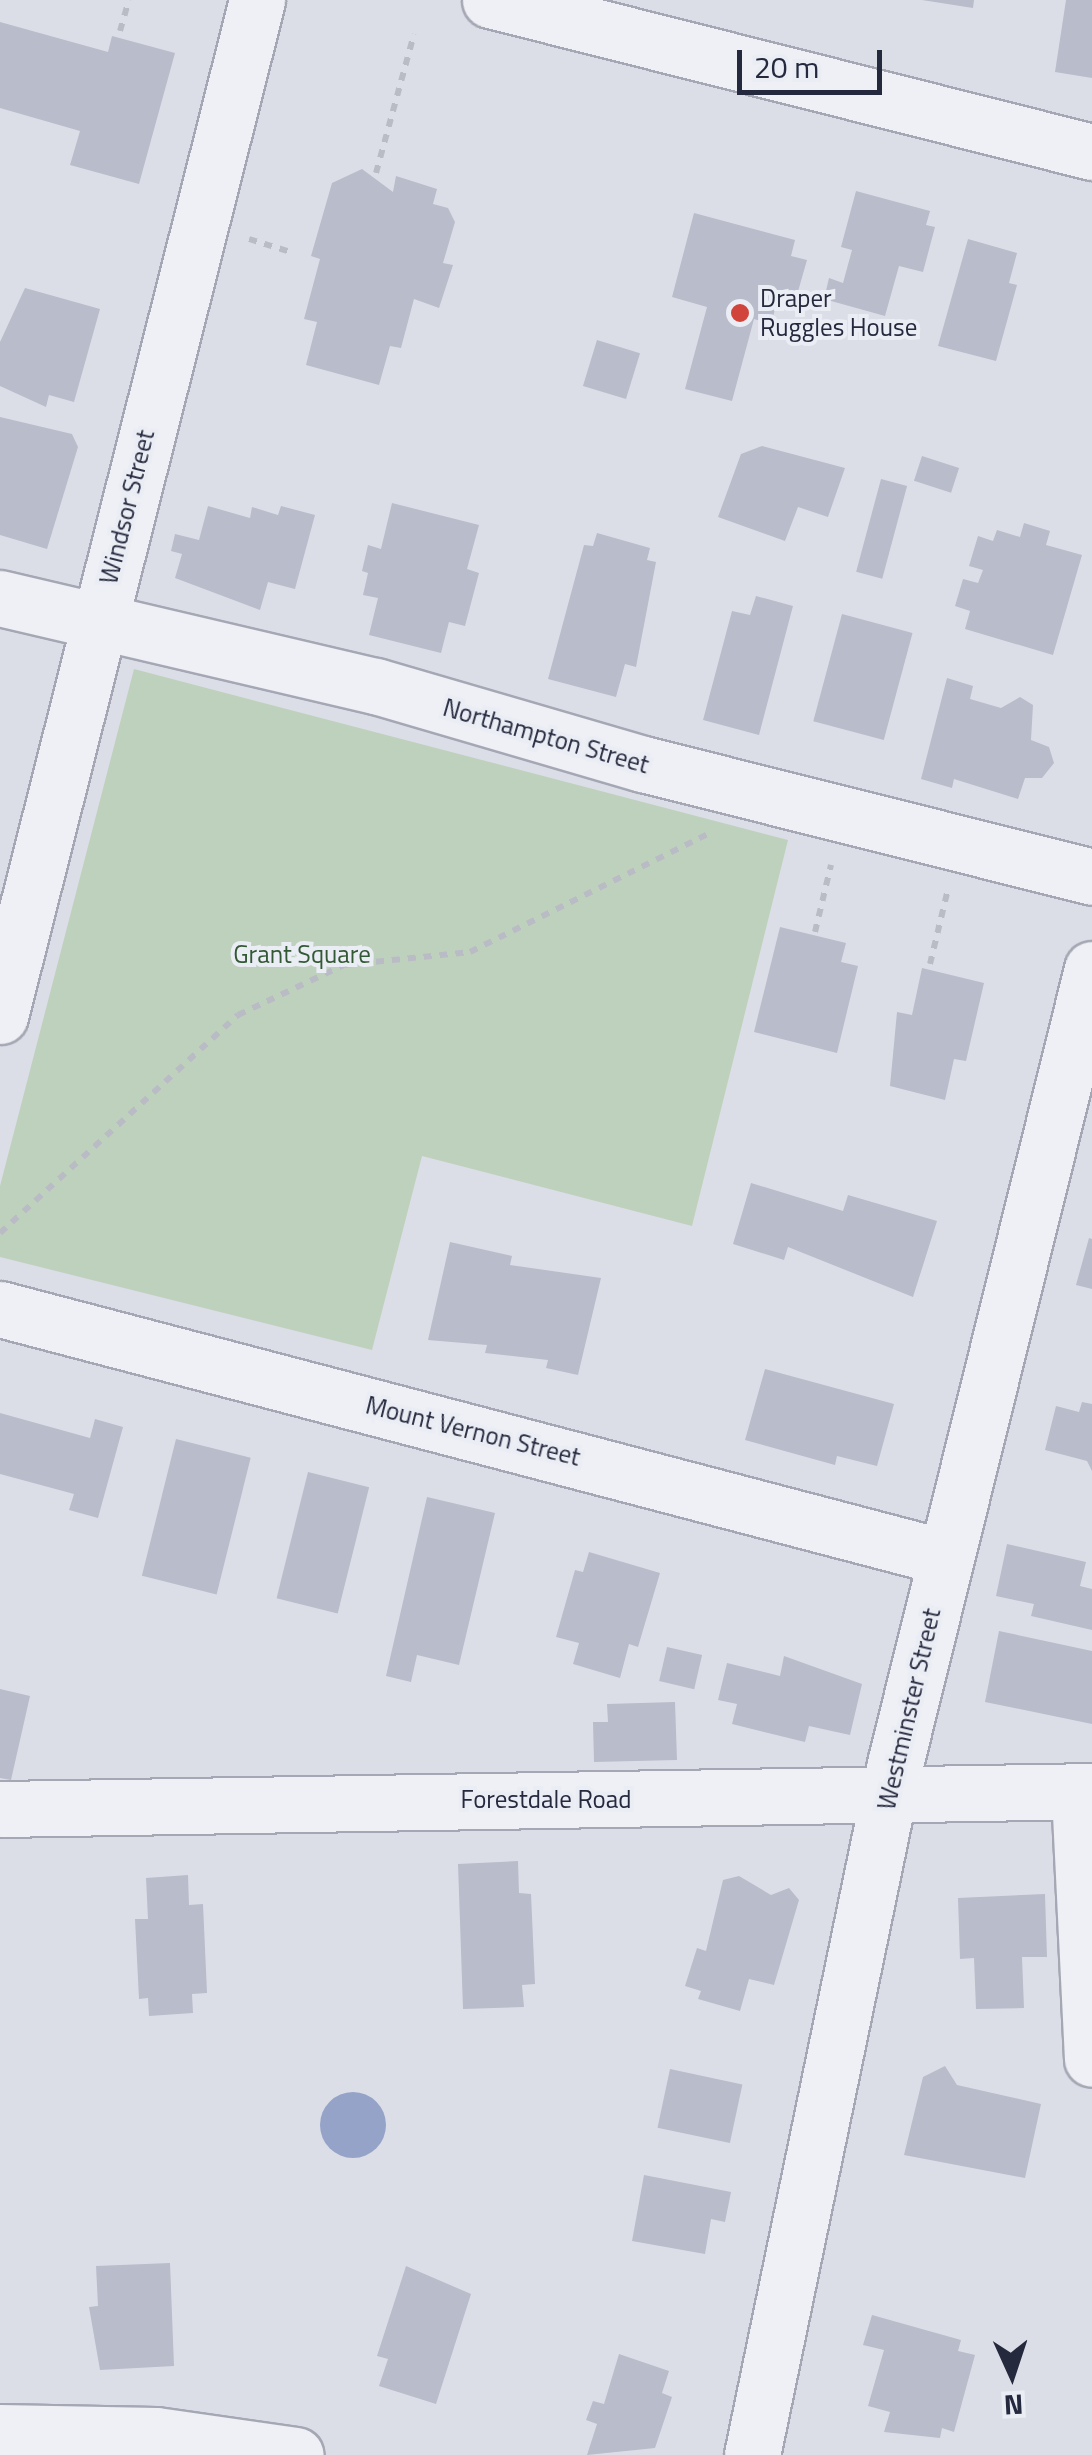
<!DOCTYPE html>
<html>
<head>
<meta charset="utf-8">
<style>
  body { margin:0 }
  #map { position:relative; width:1092px; height:2455px; overflow:hidden; background:#dcdee7; font-family:"Titillium Web",sans-serif }
  div>[style] { position:absolute }
  [style*='--x'] { left:calc(var(--x)*1px); top:calc(var(--y)*1px); width:calc(var(--w)*1px); rotate:calc(var(--a)*1deg) }
  .green>* { inset:0; background:#bed1bd }
  .water>* { inset:0; background:#95a3c8 }
  .round { border-radius:50% }
  .building>* { inset:0; background:#b9bcca; transform-origin:0 0 }
  .path>* { height:6px; margin-top:-3px; transform-origin:0; background:repeating-linear-gradient(90deg,#babcc5 0 8px,transparent 0 16px) }
  .roads { filter:drop-shadow(2px 0 #a5a8b4) drop-shadow(-2px 0 #a5a8b4) drop-shadow(0 2px #a5a8b4) drop-shadow(0 -2px #a5a8b4) }
  .minor>* { height:55px; margin:-27.5px; padding:0 27.5px; transform-origin:27.5px; border-radius:27.5px; background:#eff0f5 }
  .dots>* { width:28px; height:28px; translate:-50% -50%; box-sizing:border-box; border:5px solid #ebedf5; border-radius:50% }
  span { translate:-50% -50%; white-space:nowrap; text-align:center; line-height:1.15; -webkit-text-stroke:8px #ebedf5; paint-order:stroke }
  .poi-label { font-size:25px; color:#25293d }
  .left { translate:0 -50%; text-align:left }
  .street-label { font-size:25px; color:#25293d }
  .park-label { font-size:25px; color:#325933 }
  .north { position:absolute; left:962px; top:2325px; width:100px; height:100px; -webkit-text-stroke:8px #ebedf5; paint-order:stroke; rotate:177deg; font-size:28px; font-weight:700; line-height:40px; text-align:center; color:#25293d }
  .north::after { content:''; display:block; margin:auto; width:35px; height:45px; background:#25293d; clip-path:polygon(50% 0,100% 100%,50% 72%,0 100%) }
  .scale { position:absolute; left:737px; top:50px; width:145px; height:45px; box-sizing:border-box; border:5px solid #25293d; border-top:0; padding-left:12px; font-size:30px; line-height:35px; white-space:nowrap; color:#25293d; -webkit-text-stroke:8px #ebedf5; paint-order:stroke }
</style>
</head>
<body>
<div id="map">
  <div class="green">
    <i style="clip-path:polygon(134px 669px,788px 840px,692px 1226px,422px 1156px,372px 1350px,0 1257px,0 1186px)"></i>
  </div>
  <div class="water">
    <i class="round" style="left:320px;top:2092px;width:66px;height:66px"></i>
  </div>
  <div class="building">
    <i style="clip-path:polygon(922px 0,974px 0,973px 8px)"></i>
    <i style="clip-path:polygon(1066px 0,1092px 0,1092px 78px,1055px 72px)"></i>
    <i style="clip-path:polygon(0 22px,108px 52px,112px 36px,175px 53px,139px 184px,70px 165px,80px 131px,0 108px)"></i>
    <i style="clip-path:polygon(362px 169px,393px 192px,396px 176px,437px 189px,433px 204px,448px 208px,455px 222px,443px 263px,453px 265px,439px 308px,414px 299px,401px 348px,390px 346px,379px 385px,306px 365px,317px 322px,304px 319px,320px 259px,311px 256px,332px 183px)"></i>
    <i style="clip-path:polygon(856px 191px,930px 211px,926px 225px,935px 227px,923px 272px,899px 266px,885px 316px,824px 299px,829px 278px,843px 283px,852px 250px,841px 247px)"></i>
    <i style="clip-path:polygon(694px 213px,795px 240px,791px 256px,807px 260px,797px 295px,780px 291px,771px 324px,754px 319px,732px 401px,685px 389px,707px 307px,672px 297px)"></i>
    <i style="clip-path:polygon(968px 239px,1017px 253px,1009px 283px,1017px 285px,996px 361px,938px 346px)"></i>
    <i style="clip-path:polygon(25px 288px,100px 309px,74px 402px,49px 395px,46px 407px,0 386px,0 342px)"></i>
    <i style="left:597px;top:340px;width:45px;height:48px;rotate:17deg"></i>
    <i style="clip-path:polygon(0 417px,72px 434px,78px 447px,47px 549px,0 535px)"></i>
    <i style="clip-path:polygon(762px 446px,845px 468px,828px 517px,798px 507px,785px 541px,718px 517px,741px 454px)"></i>
    <i style="left:922px;top:456px;width:39px;height:26px;rotate:18deg"></i>
    <i style="left:881px;top:479px;width:27px;height:96px;rotate:15deg"></i>
    <i style="clip-path:polygon(392px 503px,479px 525px,467px 569px,479px 573px,465px 626px,449px 622px,441px 653px,369px 635px,378px 598px,363px 595px,368px 573px,362px 571px,368px 545px,381px 549px)"></i>
    <i style="clip-path:polygon(208px 506px,250px 518px,252px 507px,278px 515px,281px 506px,315px 515px,295px 589px,268px 582px,260px 610px,175px 578px,182px 554px,171px 551px,175px 534px,199px 540px)"></i>
    <i style="clip-path:polygon(1024px 523px,1050px 531px,1046px 545px,1082px 555px,1053px 655px,965px 629px,970px 611px,955px 606px,963px 579px,978px 583px,983px 570px,969px 566px,978px 536px,993px 541px,997px 530px,1020px 537px)"></i>
    <i style="clip-path:polygon(597px 533px,650px 548px,647px 560px,656px 562px,636px 667px,625px 664px,616px 697px,548px 679px,584px 545px,593px 546px)"></i>
    <i style="clip-path:polygon(756px 596px,793px 606px,759px 735px,703px 720px,732px 611px,750px 615px)"></i>
    <i style="left:842px;top:614px;width:73px;height:111px;rotate:15deg"></i>
    <i style="clip-path:polygon(947px 678px,973px 686px,970px 699px,1001px 708px,1020px 697px,1033px 705px,1031px 740px,1049px 747px,1054px 763px,1042px 778px,1025px 778px,1018px 799px,954px 779px,952px 788px,921px 779px)"></i>
    <i style="clip-path:polygon(780px 927px,846px 943px,841px 962px,858px 966px,837px 1053px,754px 1032px)"></i>
    <i style="clip-path:polygon(922px 968px,984px 983px,966px 1061px,954px 1059px,945px 1100px,890px 1086px,897px 1012px,912px 1015px)"></i>
    <i style="clip-path:polygon(751px 1183px,843px 1211px,848px 1195px,937px 1221px,913px 1297px,788px 1247px,784px 1260px,733px 1244px)"></i>
    <i style="clip-path:polygon(1089px 1238px,1092px 1239px,1092px 1289px,1076px 1285px)"></i>
    <i style="clip-path:polygon(450px 1242px,512px 1256px,510px 1265px,601px 1278px,578px 1375px,546px 1368px,548px 1360px,485px 1353px,487px 1345px,428px 1340px)"></i>
    <i style="clip-path:polygon(765px 1369px,894px 1404px,877px 1466px,837px 1456px,835px 1465px,745px 1440px)"></i>
    <i style="clip-path:polygon(1082px 1402px,1092px 1404px,1092px 1471px,1087px 1461px,1045px 1450px,1056px 1406px,1079px 1412px)"></i>
    <i style="clip-path:polygon(0 1413px,90px 1438px,95px 1419px,123px 1427px,98px 1518px,69px 1510px,74px 1494px,0 1474px)"></i>
    <i style="left:176px;top:1439px;width:77px;height:141px;rotate:14deg"></i>
    <i style="left:308px;top:1472px;width:63px;height:130px;rotate:14deg"></i>
    <i style="clip-path:polygon(427px 1497px,495px 1513px,459px 1665px,417px 1655px,411px 1682px,386px 1676px)"></i>
    <i style="clip-path:polygon(1007px 1544px,1086px 1562px,1080px 1586px,1092px 1589px,1092px 1630px,1031px 1616px,1034px 1604px,996px 1596px)"></i>
    <i style="clip-path:polygon(589px 1552px,660px 1573px,638px 1647px,629px 1644px,620px 1678px,573px 1664px,579px 1643px,556px 1637px,575px 1570px,583px 1572px)"></i>
    <i style="clip-path:polygon(999px 1631px,1092px 1651px,1092px 1724px,985px 1702px)"></i>
    <i style="left:667px;top:1647px;width:36px;height:35px;rotate:13deg"></i>
    <i style="clip-path:polygon(784px 1656px,862px 1684px,850px 1735px,809px 1726px,805px 1742px,732px 1724px,737px 1704px,718px 1700px,727px 1663px,780px 1676px)"></i>
    <i style="clip-path:polygon(0 1689px,30px 1696px,11px 1780px,0 1778px)"></i>
    <i style="clip-path:polygon(675px 1702px,677px 1760px,594px 1762px,593px 1722px,608px 1722px,607px 1704px)"></i>
    <i style="clip-path:polygon(518px 1861px,519px 1893px,531px 1894px,535px 1984px,522px 1985px,524px 2007px,463px 2009px,458px 1864px)"></i>
    <i style="clip-path:polygon(188px 1875px,189px 1905px,203px 1904px,207px 1993px,192px 1994px,193px 2013px,149px 2016px,148px 1998px,139px 1999px,135px 1919px,148px 1919px,146px 1878px)"></i>
    <i style="clip-path:polygon(739px 1876px,771px 1895px,789px 1888px,799px 1900px,774px 1985px,749px 1979px,740px 2011px,698px 1999px,701px 1991px,685px 1986px,697px 1948px,706px 1951px,723px 1880px)"></i>
    <i style="clip-path:polygon(1045px 1894px,1047px 1957px,1022px 1957px,1024px 2008px,976px 2009px,974px 1958px,960px 1959px,958px 1898px)"></i>
    <i style="clip-path:polygon(945px 2066px,957px 2085px,1041px 2104px,1025px 2178px,904px 2155px,923px 2077px)"></i>
    <i style="left:670px;top:2069px;width:74px;height:60px;rotate:12deg"></i>
    <i style="clip-path:polygon(644px 2175px,731px 2192px,725px 2222px,711px 2219px,705px 2254px,632px 2241px)"></i>
    <i style="clip-path:polygon(170px 2263px,174px 2366px,100px 2370px,89px 2307px,98px 2306px,96px 2266px)"></i>
    <i style="clip-path:polygon(406px 2266px,471px 2294px,436px 2404px,379px 2386px,388px 2359px,377px 2356px)"></i>
    <i style="clip-path:polygon(872px 2315px,961px 2340px,958px 2351px,975px 2355px,954px 2432px,942px 2428px,940px 2438px,884px 2432px,890px 2412px,868px 2406px,884px 2350px,863px 2345px)"></i>
    <i style="clip-path:polygon(619px 2354px,669px 2371px,662px 2393px,672px 2397px,655px 2448px,587px 2455px,597px 2424px,586px 2420px,593px 2401px,604px 2404px)"></i>
  </div>
  <div class="path">
    <i style="--x:120;--y:31;--w:32;--a:-74"></i>
    <i style="--x:376;--y:173;--w:144;--a:-74.7"></i>
    <i style="--x:249;--y:239;--w:44;--a:17.2"></i>
    <i style="--x:815;--y:932;--w:69;--a:-76.6"></i>
    <i style="--x:930;--y:964;--w:73;--a:-76.5"></i>
    <i style="--x:0;--y:1233;--w:323;--a:-42.5"></i>
    <i style="--x:238;--y:1015;--w:117;--a:-25.3"></i>
    <i style="--x:344;--y:965;--w:127;--a:-5.9"></i>
    <i style="--x:470;--y:952;--w:268;--a:-26.4"></i>
  </div>
  <div class="roads">
    <div class="minor">
      <i style="--x:490;--y:0;--w:621;--a:14.17"></i>
      <i style="--x:0;--y:598;--w:386;--a:13.2"></i>
      <i style="--x:376;--y:686;--w:278;--a:16.3"></i>
      <i style="--x:643;--y:764;--w:463;--a:14.1"></i>
      <i style="--x:0;--y:1016;--w:1048;--a:-75.8"></i>
      <i style="--x:0;--y:1309;--w:976;--a:14.72"></i>
      <i style="--x:1079;--y:1793;--w:266;--a:87.2"></i>
      <i style="--x:0;--y:1809;--w:1092;--a:-0.94"></i>
      <i style="--x:0;--y:2432;--w:156;--a:1.1"></i>
      <i style="--x:156;--y:2435;--w:141;--a:8.1"></i>
      <i style="--x:752;--y:2455;--w:706;--a:-78.31"></i>
      <i style="--x:895;--y:1764;--w:819;--a:-76.08"></i>
    </div>
  </div>
  <div class="dots">
    <i style="left:740px;top:313px;background:#d1443c"></i>
  </div>
  <div class="poi-label">
    <span class="left" style="left:760px;top:313px">Draper<br>Ruggles House</span>
  </div>
  <div class="street-label">
    <span style="left:127px;top:507px;rotate:-76deg">Windsor Street</span>
    <span style="left:546px;top:736px;rotate:16deg">Northampton Street</span>
    <span style="left:473px;top:1431px;rotate:14deg">Mount Vernon Street</span>
    <span style="left:909px;top:1709px;rotate:-77deg">Westminster Street</span>
    <span style="left:546px;top:1799px">Forestdale Road</span>
  </div>
  <div class="park-label">
    <span style="left:302px;top:954px">Grant Square</span>
  </div>
  <div class="north">N</div>
  <div class="scale">20 m</div>
</div>
</body>
</html>
